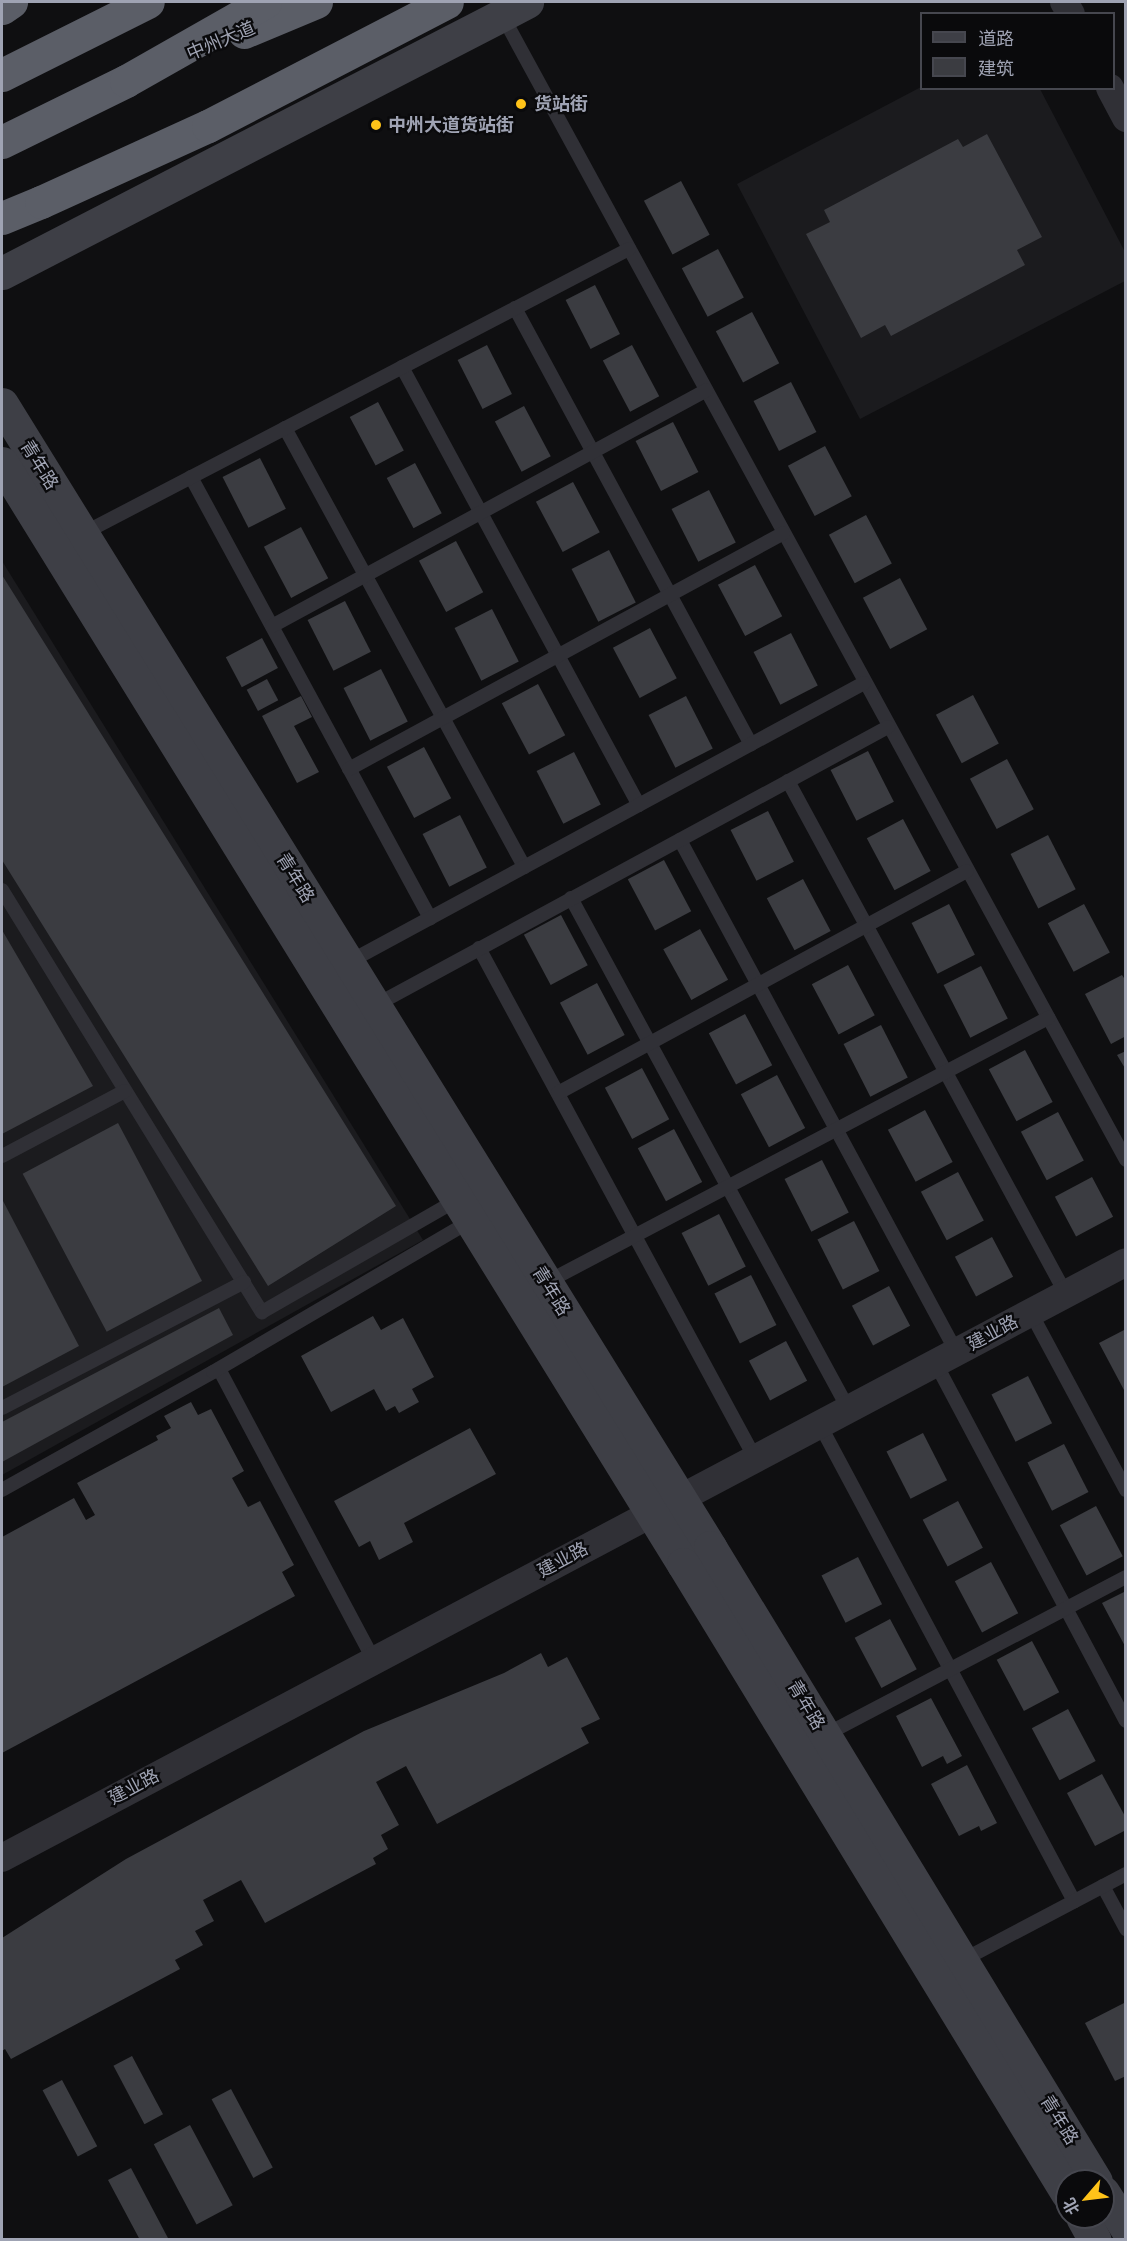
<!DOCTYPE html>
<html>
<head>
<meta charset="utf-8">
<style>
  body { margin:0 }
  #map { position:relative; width:1127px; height:2241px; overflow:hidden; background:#0f0f11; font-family:"Archivo Narrow","Noto Sans SC",sans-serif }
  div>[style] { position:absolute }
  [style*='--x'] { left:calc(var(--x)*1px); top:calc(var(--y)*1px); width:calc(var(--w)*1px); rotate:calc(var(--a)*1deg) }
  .built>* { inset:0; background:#1b1b1e }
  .building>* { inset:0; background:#3b3c41; transform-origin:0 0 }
  .lane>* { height:14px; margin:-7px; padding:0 7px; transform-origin:7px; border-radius:7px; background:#303036 }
  .street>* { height:28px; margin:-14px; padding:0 14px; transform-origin:14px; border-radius:14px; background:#303036 }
  .secondary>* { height:33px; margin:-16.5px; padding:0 16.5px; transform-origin:16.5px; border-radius:16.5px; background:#3e3f46 }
  .highway>* { height:33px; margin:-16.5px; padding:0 16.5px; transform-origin:16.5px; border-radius:16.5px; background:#5b5e67 }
  .dots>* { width:16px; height:16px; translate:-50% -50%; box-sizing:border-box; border:3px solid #0a0a0c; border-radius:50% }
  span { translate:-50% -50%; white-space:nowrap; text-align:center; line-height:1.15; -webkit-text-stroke:4.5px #0a0a0c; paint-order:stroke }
  .street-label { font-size:18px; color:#9fa3b3 }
  .poi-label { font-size:18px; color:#9fa3b3; font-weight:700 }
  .left { translate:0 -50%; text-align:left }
  .frame { position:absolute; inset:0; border:3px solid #9fa3b3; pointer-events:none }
  .legend { position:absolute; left:920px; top:12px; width:195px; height:78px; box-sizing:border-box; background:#0a0a0c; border:2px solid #46474f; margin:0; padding:8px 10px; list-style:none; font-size:18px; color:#9fa3b3 }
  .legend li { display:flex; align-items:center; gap:12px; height:30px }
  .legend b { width:30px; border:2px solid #46474f }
  .north { position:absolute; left:1055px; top:2169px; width:60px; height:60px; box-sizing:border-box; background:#0a0a0c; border:2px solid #46474f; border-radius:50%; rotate:242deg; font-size:16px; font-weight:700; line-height:24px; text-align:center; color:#9fa3b3 }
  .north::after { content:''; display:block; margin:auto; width:21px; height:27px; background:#ffc319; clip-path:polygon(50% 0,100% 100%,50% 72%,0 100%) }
</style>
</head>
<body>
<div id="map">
  <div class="built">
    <i style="clip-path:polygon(921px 87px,1040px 89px,1125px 252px,1125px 281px,860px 419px,737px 184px)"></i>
    <i style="clip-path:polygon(2px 561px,423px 1240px,2px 1475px)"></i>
  </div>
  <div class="building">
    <i style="clip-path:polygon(987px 134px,1042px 237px,1017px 250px,1025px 265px,891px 336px,885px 325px,861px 338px,806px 234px,830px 222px,824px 210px,958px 139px,963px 147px)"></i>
    <i style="left:681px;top:181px;width:61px;height:42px;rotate:62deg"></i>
    <i style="left:718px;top:249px;width:55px;height:41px;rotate:62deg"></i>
    <i style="left:595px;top:285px;width:55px;height:33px;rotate:63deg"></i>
    <i style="left:752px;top:312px;width:58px;height:41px;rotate:62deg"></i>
    <i style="left:487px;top:345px;width:55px;height:33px;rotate:63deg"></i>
    <i style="left:632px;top:345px;width:58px;height:33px;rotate:62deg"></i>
    <i style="left:791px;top:382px;width:56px;height:42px;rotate:63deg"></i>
    <i style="left:378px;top:402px;width:55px;height:32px;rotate:62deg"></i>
    <i style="left:524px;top:406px;width:57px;height:33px;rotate:62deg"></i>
    <i style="left:673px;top:422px;width:56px;height:42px;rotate:63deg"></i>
    <i style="left:825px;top:446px;width:57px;height:42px;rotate:62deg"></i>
    <i style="left:260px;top:458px;width:57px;height:42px;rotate:63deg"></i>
    <i style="left:415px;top:463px;width:57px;height:32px;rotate:62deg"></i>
    <i style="left:573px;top:482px;width:57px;height:42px;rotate:62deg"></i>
    <i style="left:709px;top:490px;width:59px;height:42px;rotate:63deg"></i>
    <i style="left:866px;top:515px;width:55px;height:42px;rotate:62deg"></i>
    <i style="left:301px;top:527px;width:58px;height:42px;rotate:62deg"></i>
    <i style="left:456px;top:541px;width:58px;height:42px;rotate:62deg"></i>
    <i style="left:609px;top:550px;width:59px;height:42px;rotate:63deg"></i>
    <i style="left:755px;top:565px;width:58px;height:42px;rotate:62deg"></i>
    <i style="clip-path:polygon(2px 575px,396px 1206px,268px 1286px,2px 860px)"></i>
    <i style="left:900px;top:578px;width:58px;height:42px;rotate:62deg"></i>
    <i style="left:345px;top:601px;width:57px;height:42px;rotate:63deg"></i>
    <i style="left:492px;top:609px;width:59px;height:42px;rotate:63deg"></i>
    <i style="left:650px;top:628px;width:57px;height:42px;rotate:62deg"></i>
    <i style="left:791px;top:633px;width:59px;height:42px;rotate:63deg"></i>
    <i style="left:262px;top:638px;width:34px;height:41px;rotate:62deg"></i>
    <i style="left:381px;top:669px;width:59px;height:42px;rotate:63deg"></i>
    <i style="left:267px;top:679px;width:24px;height:23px;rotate:62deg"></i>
    <i style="left:538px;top:684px;width:58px;height:41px;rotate:62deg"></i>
    <i style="left:973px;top:695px;width:55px;height:42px;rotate:62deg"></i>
    <i style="clip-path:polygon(301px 696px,312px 717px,294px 726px,319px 772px,297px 783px,262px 716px)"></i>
    <i style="left:686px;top:696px;width:59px;height:42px;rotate:63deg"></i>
    <i style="left:424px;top:747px;width:58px;height:42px;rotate:62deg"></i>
    <i style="left:868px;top:751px;width:57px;height:42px;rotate:63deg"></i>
    <i style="left:574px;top:752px;width:59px;height:42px;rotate:63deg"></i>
    <i style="left:1007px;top:759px;width:57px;height:42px;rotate:62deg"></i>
    <i style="left:768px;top:811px;width:57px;height:42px;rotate:63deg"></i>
    <i style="left:460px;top:815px;width:59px;height:42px;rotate:63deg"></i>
    <i style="left:903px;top:819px;width:59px;height:41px;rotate:62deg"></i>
    <i style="left:1048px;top:835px;width:61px;height:42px;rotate:63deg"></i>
    <i style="left:664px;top:860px;width:58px;height:41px;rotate:62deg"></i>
    <i style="left:803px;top:879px;width:59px;height:41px;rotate:62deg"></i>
    <i style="left:949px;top:904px;width:57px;height:42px;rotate:63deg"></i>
    <i style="left:1084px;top:904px;width:55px;height:41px;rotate:62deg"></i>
    <i style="left:561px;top:915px;width:57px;height:42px;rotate:62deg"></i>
    <i style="left:700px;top:929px;width:58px;height:42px;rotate:61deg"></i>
    <i style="clip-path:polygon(2px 930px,93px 1086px,2px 1134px)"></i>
    <i style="left:848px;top:965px;width:57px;height:41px;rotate:62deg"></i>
    <i style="left:981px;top:966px;width:59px;height:42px;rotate:63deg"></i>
    <i style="clip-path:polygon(1122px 975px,1126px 981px,1126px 1036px,1111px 1044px,1085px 994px)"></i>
    <i style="left:597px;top:983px;width:59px;height:42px;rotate:62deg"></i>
    <i style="left:745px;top:1014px;width:58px;height:41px;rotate:62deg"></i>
    <i style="left:881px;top:1025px;width:59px;height:42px;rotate:63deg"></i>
    <i style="left:1025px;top:1050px;width:59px;height:41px;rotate:62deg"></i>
    <i style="clip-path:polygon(1126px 1051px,1126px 1070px,1117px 1055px)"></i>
    <i style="left:642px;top:1068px;width:58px;height:42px;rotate:62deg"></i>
    <i style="left:777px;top:1075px;width:60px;height:41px;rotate:62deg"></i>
    <i style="left:925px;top:1110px;width:59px;height:42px;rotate:62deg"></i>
    <i style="left:1058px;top:1112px;width:55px;height:42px;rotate:62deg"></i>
    <i style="left:118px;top:1123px;width:179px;height:108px;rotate:62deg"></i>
    <i style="left:674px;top:1129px;width:60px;height:41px;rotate:62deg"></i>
    <i style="left:822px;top:1160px;width:59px;height:42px;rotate:63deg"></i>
    <i style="left:958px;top:1172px;width:55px;height:42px;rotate:62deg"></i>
    <i style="left:1092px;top:1177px;width:45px;height:42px;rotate:62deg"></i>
    <i style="clip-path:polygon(2px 1199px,79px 1346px,2px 1387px)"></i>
    <i style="left:719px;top:1214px;width:59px;height:42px;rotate:63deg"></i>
    <i style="left:854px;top:1221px;width:56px;height:41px;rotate:63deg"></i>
    <i style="left:992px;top:1237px;width:45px;height:42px;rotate:62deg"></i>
    <i style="left:751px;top:1275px;width:56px;height:41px;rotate:63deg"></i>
    <i style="left:889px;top:1286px;width:45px;height:42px;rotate:62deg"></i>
    <i style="clip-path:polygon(219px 1308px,233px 1335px,2px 1462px,2px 1422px)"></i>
    <i style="clip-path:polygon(373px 1316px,381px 1330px,403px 1318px,434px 1377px,412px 1389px,419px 1402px,399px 1413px,395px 1406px,386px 1411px,374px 1389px,331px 1412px,301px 1356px)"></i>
    <i style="clip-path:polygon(1126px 1329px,1126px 1389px,1124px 1390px,1099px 1343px)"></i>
    <i style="left:786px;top:1341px;width:45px;height:42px;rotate:62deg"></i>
    <i style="left:1028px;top:1376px;width:53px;height:41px;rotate:63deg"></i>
    <i style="clip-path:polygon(191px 1402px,198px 1415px,211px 1409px,244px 1471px,232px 1478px,248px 1507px,260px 1501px,294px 1565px,282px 1572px,295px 1596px,2px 1753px,2px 1537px,74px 1498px,86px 1520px,95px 1515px,77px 1483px,158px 1440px,156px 1436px,171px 1428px,164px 1416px)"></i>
    <i style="clip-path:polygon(470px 1428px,496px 1474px,404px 1523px,413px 1542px,379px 1560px,370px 1541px,359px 1547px,334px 1501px)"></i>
    <i style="left:923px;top:1433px;width:53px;height:41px;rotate:63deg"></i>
    <i style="left:1064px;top:1444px;width:54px;height:41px;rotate:63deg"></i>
    <i style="left:958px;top:1501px;width:53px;height:40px;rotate:62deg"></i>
    <i style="left:1096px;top:1506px;width:57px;height:41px;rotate:62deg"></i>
    <i style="left:858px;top:1557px;width:53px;height:41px;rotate:63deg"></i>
    <i style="left:991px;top:1562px;width:58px;height:41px;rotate:62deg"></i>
    <i style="clip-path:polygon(1126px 1591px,1126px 1648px,1102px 1603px)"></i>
    <i style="left:890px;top:1619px;width:57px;height:40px;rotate:62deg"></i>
    <i style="left:1032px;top:1641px;width:58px;height:40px;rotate:62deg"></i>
    <i style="clip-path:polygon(541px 1653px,548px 1667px,567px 1657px,600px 1719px,581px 1728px,589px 1743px,437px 1824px,406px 1766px,376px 1782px,399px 1825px,381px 1835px,388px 1849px,373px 1858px,376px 1864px,265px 1923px,241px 1880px,203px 1900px,214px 1921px,195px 1931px,203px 1945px,175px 1960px,180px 1969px,11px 2059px,5px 2049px,2px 2051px,2px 1938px,126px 1859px,364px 1731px,504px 1673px)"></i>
    <i style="clip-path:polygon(931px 1698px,962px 1756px,947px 1764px,943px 1756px,922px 1767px,896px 1716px)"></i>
    <i style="left:1068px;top:1709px;width:59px;height:41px;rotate:62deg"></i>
    <i style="clip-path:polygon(967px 1765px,997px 1823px,981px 1831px,979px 1826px,959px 1836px,931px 1784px)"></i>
    <i style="clip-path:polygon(1102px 1774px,1126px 1818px,1126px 1830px,1095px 1846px,1067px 1793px)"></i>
    <i style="clip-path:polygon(1126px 2002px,1126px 2076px,1115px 2081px,1085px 2023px)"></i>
    <i style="left:132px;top:2056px;width:66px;height:21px;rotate:62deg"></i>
    <i style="left:62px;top:2080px;width:75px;height:22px;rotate:62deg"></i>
    <i style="left:231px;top:2089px;width:89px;height:22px;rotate:62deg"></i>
    <i style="left:190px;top:2125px;width:91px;height:41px;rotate:62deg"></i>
    <i style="clip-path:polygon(131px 2168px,169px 2240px,140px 2240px,108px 2180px)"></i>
  </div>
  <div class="lane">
    <i style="--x:502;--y:15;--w:1304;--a:61.41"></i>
    <i style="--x:515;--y:308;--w:496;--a:61.6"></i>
    <i style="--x:402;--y:367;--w:498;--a:61.6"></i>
    <i style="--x:285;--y:428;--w:500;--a:61.4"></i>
    <i style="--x:191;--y:477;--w:502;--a:61.54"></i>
    <i style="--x:82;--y:534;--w:617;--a:-27.52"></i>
    <i style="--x:272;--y:626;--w:494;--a:-28.5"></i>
    <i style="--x:349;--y:769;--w:494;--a:-28.5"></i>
    <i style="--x:788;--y:781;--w:583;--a:61.55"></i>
    <i style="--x:680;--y:840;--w:583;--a:61.63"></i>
    <i style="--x:2;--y:890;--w:496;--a:58.4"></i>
    <i style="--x:262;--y:1312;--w:225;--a:-29.9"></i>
    <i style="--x:571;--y:898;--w:583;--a:61.5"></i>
    <i style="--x:479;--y:948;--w:580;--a:61.58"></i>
    <i style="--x:347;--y:963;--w:588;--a:-28.44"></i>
    <i style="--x:374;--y:1006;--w:585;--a:-28.49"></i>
    <i style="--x:558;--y:1093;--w:465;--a:-28.5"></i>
    <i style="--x:2;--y:1156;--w:139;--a:-27.9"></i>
    <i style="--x:545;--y:1283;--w:569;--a:-27.78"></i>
    <i style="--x:1031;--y:1313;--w:201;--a:61.8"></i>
    <i style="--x:936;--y:1364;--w:404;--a:62"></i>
    <i style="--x:219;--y:1369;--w:330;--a:62"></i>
    <i style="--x:2;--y:1408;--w:273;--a:-27.5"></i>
    <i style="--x:820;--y:1425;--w:540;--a:61.92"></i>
    <i style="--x:2;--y:1490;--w:242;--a:-29.2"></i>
    <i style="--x:213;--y:1372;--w:298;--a:-30.4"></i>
    <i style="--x:825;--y:1735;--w:340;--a:-27.7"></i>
    <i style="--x:1103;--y:1886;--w:49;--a:61.9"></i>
    <i style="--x:961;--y:1961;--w:187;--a:-27.8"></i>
  </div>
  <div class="street">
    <i style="--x:1064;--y:2;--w:14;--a:60"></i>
    <i style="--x:1110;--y:88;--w:34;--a:62"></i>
    <i style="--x:2;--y:1858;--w:1272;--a:-27.93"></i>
  </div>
  <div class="secondary">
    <i style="--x:2;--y:273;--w:591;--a:-27.3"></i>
    <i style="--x:2;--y:404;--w:1345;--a:58.22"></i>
    <i style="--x:710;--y:1547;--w:742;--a:58.67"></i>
    <i style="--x:2;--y:463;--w:1295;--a:58.26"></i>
    <i style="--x:683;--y:1564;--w:737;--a:58.6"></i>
    <i style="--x:1103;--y:2192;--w:43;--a:57.4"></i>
    <i style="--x:1082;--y:2217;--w:26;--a:61"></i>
  </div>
  <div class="highway">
    <i style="--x:2;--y:8;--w:11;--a:-34"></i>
    <i style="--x:244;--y:32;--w:78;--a:-22.6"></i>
    <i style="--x:2;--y:75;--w:163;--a:-26.6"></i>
    <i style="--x:2;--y:142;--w:138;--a:-26.2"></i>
    <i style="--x:126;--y:81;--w:160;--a:-29.6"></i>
    <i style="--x:2;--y:218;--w:42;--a:-22.3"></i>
    <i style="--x:41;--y:202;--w:183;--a:-24.5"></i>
    <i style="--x:208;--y:126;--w:269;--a:-27.4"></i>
  </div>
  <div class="dots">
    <i style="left:521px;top:104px;background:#ffc319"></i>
    <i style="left:376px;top:125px;background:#ffc319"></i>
  </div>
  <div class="street-label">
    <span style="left:221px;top:41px;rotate:-23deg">中州大道</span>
    <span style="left:39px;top:465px;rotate:58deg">青年路</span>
    <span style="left:295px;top:878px;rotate:58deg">青年路</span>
    <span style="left:551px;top:1291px;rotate:58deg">青年路</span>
    <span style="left:993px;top:1333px;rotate:-28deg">建业路</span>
    <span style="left:563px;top:1560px;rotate:-28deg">建业路</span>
    <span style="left:806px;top:1705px;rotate:59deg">青年路</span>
    <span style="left:134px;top:1787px;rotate:-28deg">建业路</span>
    <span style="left:1059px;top:2120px;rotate:58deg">青年路</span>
  </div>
  <div class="poi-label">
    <span class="left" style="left:534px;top:104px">货站街</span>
    <span class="left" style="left:388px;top:125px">中州大道货站街</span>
  </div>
  <div class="frame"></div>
  <ul class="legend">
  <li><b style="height:8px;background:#3e3f46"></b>道路</li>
  <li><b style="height:16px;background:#3b3c41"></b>建筑</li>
  </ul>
  <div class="north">北</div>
</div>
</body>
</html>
